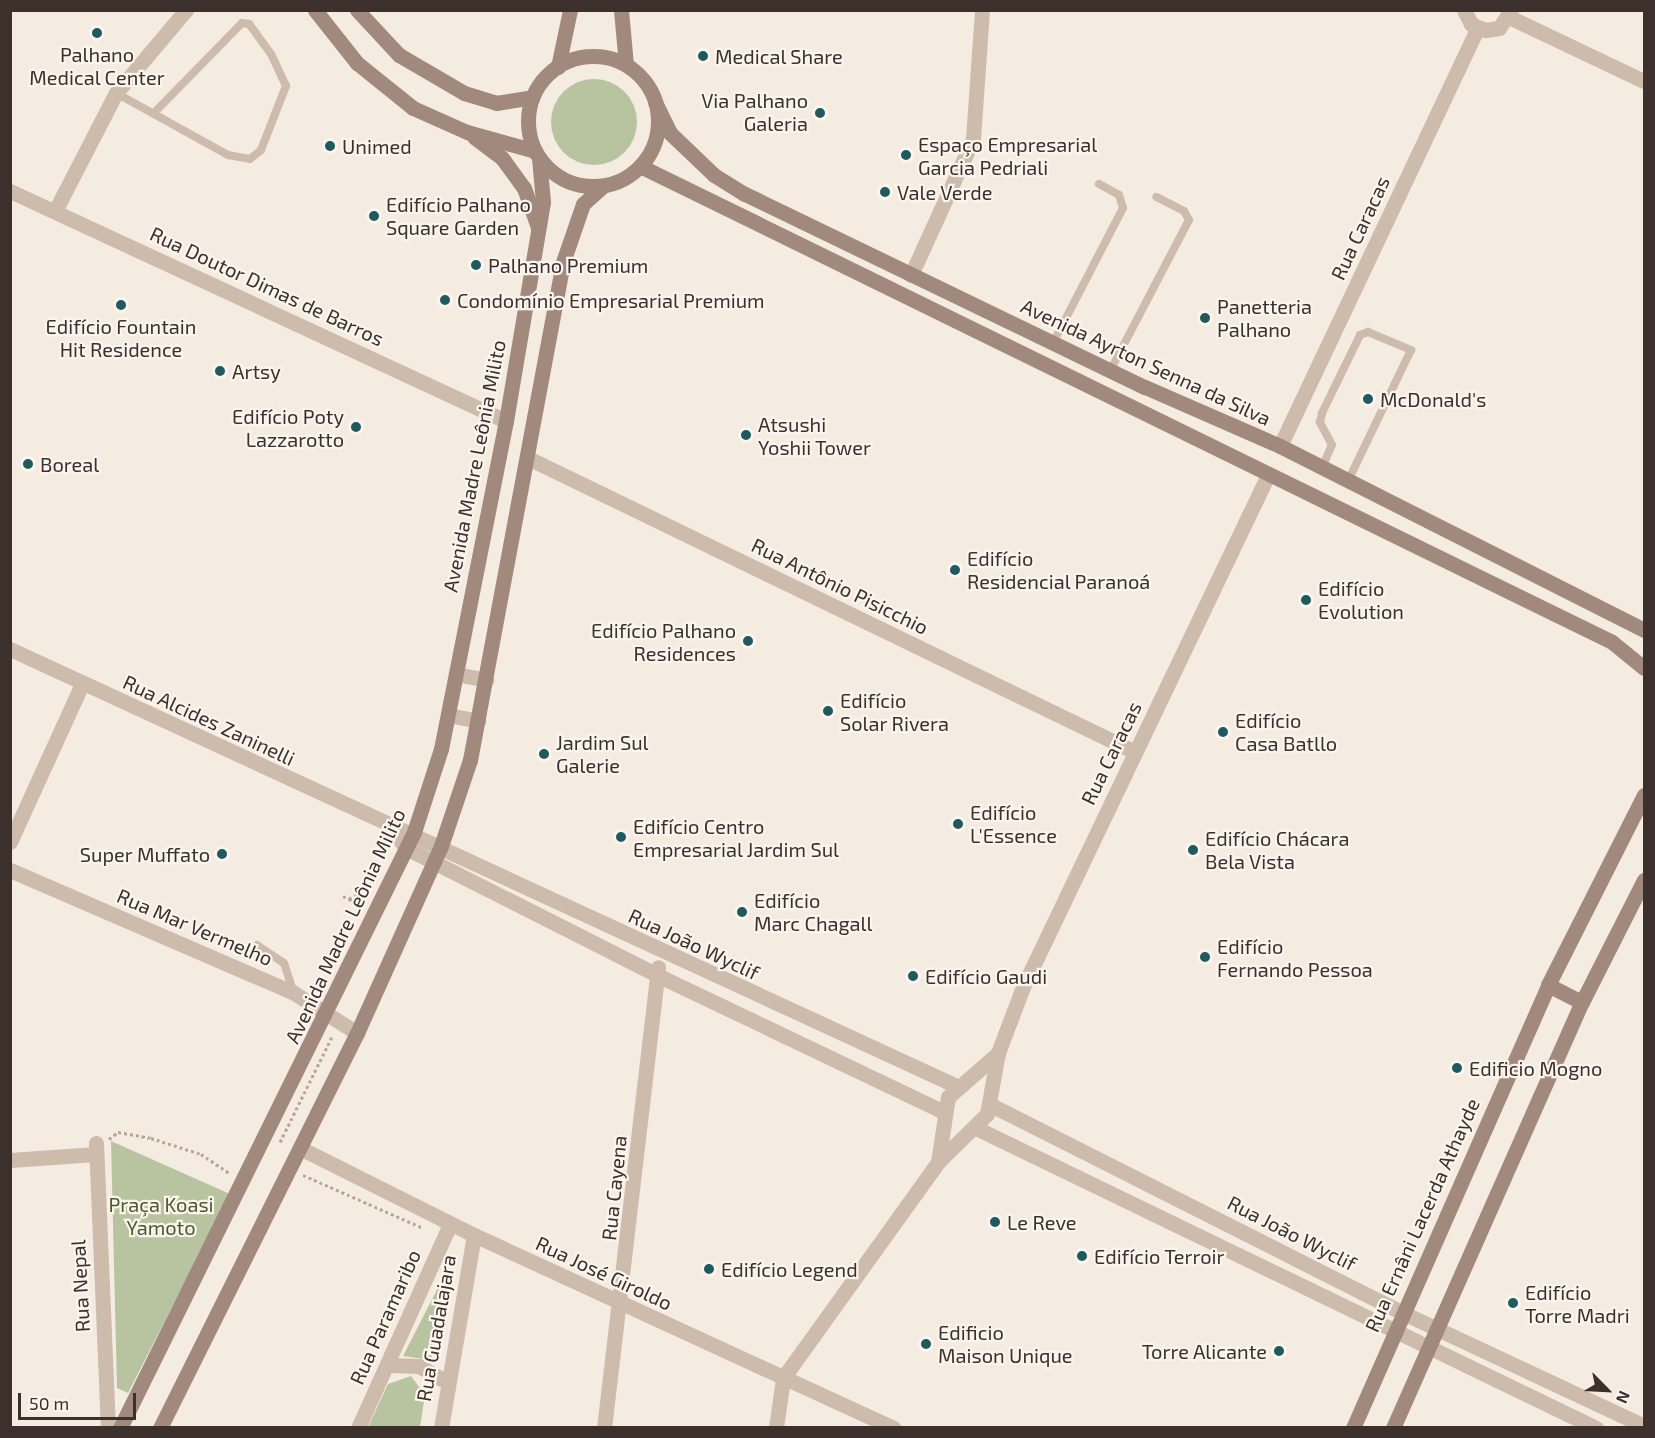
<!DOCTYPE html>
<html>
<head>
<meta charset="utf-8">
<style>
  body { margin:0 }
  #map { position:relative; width:1655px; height:1438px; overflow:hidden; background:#f4ebe1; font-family:"Exo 2",sans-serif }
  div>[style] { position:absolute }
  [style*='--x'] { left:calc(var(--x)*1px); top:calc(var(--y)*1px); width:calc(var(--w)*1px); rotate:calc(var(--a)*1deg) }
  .green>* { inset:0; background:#b8c4a0 }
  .round { border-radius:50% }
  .path>* { height:3px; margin-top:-1.5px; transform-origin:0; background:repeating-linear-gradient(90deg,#b9a596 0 3px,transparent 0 6px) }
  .lane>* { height:8px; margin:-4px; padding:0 4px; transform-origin:4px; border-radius:4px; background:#cdbbac }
  .street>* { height:15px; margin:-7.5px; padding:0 7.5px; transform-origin:7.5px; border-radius:7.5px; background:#cdbbac }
  .secondary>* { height:15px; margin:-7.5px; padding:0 7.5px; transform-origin:7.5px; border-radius:7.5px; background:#a18a7d }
  .secondary>.ring { margin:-7.5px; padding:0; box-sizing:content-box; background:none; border:15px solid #a18a7d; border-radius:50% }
  .dots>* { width:16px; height:16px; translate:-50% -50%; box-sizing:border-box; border:3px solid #fbf5ee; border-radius:50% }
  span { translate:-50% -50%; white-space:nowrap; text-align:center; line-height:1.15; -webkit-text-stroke:4.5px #fbf5ee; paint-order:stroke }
  .poi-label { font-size:20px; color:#3b302b }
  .left { translate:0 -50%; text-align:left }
  .right { translate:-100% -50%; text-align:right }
  .street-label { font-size:20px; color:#3b302b }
  .park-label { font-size:20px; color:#4a5a2e }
  .frame { position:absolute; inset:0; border:12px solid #3b302b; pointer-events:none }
  .north { position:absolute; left:1577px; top:1360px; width:60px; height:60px; -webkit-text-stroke:4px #fbf5ee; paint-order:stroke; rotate:114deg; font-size:16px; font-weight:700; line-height:24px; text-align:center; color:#3b302b }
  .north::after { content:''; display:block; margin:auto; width:21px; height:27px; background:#3b302b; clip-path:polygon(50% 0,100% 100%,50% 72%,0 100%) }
  .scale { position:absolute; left:18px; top:1393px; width:118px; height:27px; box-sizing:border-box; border:3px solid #3b302b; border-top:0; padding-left:8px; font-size:18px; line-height:21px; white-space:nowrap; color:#3b302b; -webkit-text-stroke:4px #fbf5ee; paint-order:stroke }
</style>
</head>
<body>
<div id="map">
  <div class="green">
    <i class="round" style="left:551px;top:79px;width:86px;height:86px"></i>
    <i style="clip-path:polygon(111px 1141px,230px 1194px,128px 1393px,117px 1388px)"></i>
    <i style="clip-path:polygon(444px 1276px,431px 1360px,403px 1356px)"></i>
    <i style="clip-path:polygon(411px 1376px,425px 1395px,420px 1427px,368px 1427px,388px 1384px)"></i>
  </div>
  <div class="path">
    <i style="--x:343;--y:896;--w:7;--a:27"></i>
    <i style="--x:349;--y:899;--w:28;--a:-35"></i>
    <i style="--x:349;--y:899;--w:13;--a:23"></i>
    <i style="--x:109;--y:1139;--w:11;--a:-38"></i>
    <i style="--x:118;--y:1132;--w:34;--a:10"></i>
    <i style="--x:151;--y:1138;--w:52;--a:17.7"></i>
    <i style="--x:201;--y:1154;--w:34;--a:34"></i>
    <i style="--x:280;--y:1142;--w:117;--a:-63.7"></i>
    <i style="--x:303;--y:1175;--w:131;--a:23.8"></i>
  </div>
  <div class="lane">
    <i style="--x:116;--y:93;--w:128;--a:29"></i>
    <i style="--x:228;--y:155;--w:22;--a:10"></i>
    <i style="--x:250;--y:159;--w:14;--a:-39"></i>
    <i style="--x:261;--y:150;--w:69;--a:-68.7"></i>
    <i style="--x:286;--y:86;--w:35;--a:-115"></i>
    <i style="--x:271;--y:54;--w:37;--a:-126"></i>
    <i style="--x:249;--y:24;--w:7;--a:-172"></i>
    <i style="--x:242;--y:23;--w:126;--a:134.4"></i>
    <i style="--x:1053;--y:343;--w:152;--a:-62.6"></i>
    <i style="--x:1123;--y:208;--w:14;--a:-107"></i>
    <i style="--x:1119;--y:195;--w:23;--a:-151"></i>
    <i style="--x:1110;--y:371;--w:170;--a:-62.4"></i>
    <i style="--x:1189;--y:220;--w:10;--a:-119"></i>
    <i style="--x:1184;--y:211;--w:31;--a:-153"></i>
    <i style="--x:1322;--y:468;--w:25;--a:-67"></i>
    <i style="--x:1332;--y:445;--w:26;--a:-118"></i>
    <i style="--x:1320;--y:422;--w:9;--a:-77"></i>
    <i style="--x:1322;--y:413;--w:87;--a:-64"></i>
    <i style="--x:1360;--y:335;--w:9;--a:-21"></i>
    <i style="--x:1368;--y:332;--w:47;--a:22.7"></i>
    <i style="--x:1411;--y:350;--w:145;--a:115.7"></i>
    <i style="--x:257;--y:945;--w:32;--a:34"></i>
    <i style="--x:284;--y:963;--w:32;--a:72"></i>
  </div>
  <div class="street">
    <i style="--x:1464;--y:10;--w:16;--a:63"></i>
    <i style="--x:1471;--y:24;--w:15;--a:23"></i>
    <i style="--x:1485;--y:30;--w:14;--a:-8"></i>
    <i style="--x:1499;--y:28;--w:22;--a:-56"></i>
    <i style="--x:1509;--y:17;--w:149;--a:25.4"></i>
    <i style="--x:10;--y:191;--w:547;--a:24.88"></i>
    <i style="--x:55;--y:211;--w:133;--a:-62.7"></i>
    <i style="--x:116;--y:93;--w:109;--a:-49.9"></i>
    <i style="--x:911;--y:275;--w:149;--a:-65.5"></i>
    <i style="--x:973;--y:139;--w:129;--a:-86"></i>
    <i style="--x:1280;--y:446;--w:463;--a:-64.7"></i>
    <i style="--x:528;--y:458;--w:674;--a:25.84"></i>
    <i style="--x:10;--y:649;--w:1045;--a:24.78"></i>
    <i style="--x:456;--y:674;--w:31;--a:11"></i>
    <i style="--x:448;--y:715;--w:31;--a:11"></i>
    <i style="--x:399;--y:839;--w:11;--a:52"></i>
    <i style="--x:406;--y:848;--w:281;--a:26.8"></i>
    <i style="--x:657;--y:975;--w:318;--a:25.5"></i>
    <i style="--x:10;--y:842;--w:174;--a:-65.5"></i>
    <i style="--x:10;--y:870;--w:309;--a:23.4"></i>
    <i style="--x:294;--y:993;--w:75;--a:32.4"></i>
    <i style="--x:989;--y:1104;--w:462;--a:26.8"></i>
    <i style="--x:1401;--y:1312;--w:268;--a:25.1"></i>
    <i style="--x:976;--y:1128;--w:689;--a:25.82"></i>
    <i style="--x:96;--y:1143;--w:285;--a:87.6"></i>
    <i style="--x:300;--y:1148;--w:195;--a:26.6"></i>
    <i style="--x:474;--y:1235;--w:462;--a:24.7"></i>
    <i style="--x:10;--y:1160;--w:86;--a:-4"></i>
    <i style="--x:938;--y:1162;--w:66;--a:-81.3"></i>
    <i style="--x:948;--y:1097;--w:67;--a:-41.3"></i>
    <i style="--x:390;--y:1365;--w:29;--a:2"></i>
    <i style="--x:419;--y:1366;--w:32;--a:30"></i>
    <i style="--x:358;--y:1428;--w:224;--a:-65.7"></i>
    <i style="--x:441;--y:1428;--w:196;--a:-80.3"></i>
    <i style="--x:604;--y:1428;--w:464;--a:-83.3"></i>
    <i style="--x:776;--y:1428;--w:50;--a:-82"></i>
    <i style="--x:783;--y:1378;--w:266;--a:-54.3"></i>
    <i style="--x:938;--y:1162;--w:69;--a:-44.4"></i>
    <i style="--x:987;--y:1114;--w:62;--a:-79.8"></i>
    <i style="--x:998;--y:1053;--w:71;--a:-69.3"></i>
    <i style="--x:1023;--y:987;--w:568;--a:-64.43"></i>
  </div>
  <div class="secondary">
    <i style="--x:315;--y:10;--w:68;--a:51.6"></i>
    <i style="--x:357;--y:63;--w:72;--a:38.8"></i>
    <i style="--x:413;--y:108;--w:59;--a:24"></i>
    <i style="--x:467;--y:132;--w:71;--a:15.6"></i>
    <i style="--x:357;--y:10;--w:62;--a:47"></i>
    <i style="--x:399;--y:55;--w:75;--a:30.3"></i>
    <i style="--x:464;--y:93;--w:34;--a:17"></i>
    <i style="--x:496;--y:103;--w:37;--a:-9"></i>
    <i style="--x:621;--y:10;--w:55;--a:84.8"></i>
    <i class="ring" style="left:528px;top:56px;width:115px;height:115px"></i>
    <i style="--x:558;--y:67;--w:58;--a:-78.1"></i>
    <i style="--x:655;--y:102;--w:34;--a:64"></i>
    <i style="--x:670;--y:133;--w:61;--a:43.7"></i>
    <i style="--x:714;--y:175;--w:36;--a:32"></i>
    <i style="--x:745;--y:194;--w:444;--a:25.8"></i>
    <i style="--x:1145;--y:387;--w:147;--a:23.6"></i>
    <i style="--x:1280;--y:446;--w:408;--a:26.8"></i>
    <i style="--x:474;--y:137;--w:35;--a:37"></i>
    <i style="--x:502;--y:158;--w:37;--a:54"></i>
    <i style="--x:524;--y:188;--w:41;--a:70.3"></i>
    <i style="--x:640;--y:166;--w:1082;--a:26.09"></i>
    <i style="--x:1612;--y:642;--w:41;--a:39.1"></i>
    <i style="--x:1548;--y:985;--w:38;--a:27"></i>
    <i style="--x:120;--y:1428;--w:665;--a:-63.74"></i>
    <i style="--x:414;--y:832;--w:87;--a:-72"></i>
    <i style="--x:441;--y:749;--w:334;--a:-78.8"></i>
    <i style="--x:506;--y:421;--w:222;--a:-80.4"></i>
    <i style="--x:543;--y:202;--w:44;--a:-95.2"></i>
    <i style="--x:160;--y:1428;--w:441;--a:-63.5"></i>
    <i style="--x:357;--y:1033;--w:205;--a:-65.8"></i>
    <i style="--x:441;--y:846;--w:91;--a:-71.4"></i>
    <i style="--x:470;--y:760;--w:507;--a:-79.42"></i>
    <i style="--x:563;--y:262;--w:61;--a:-71"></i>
    <i style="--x:583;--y:204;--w:27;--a:-42"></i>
    <i style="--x:1353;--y:1428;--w:484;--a:-66.2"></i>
    <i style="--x:1548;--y:985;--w:213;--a:-63.2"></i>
    <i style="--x:1393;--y:1428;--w:466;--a:-66.1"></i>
    <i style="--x:1582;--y:1002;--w:137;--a:-63.1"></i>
  </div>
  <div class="dots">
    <i style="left:97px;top:33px;background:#1f5a5e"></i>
    <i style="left:703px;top:56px;background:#1f5a5e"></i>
    <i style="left:820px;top:113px;background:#1f5a5e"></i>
    <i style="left:330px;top:146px;background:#1f5a5e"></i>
    <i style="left:906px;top:155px;background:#1f5a5e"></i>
    <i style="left:885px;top:192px;background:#1f5a5e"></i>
    <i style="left:374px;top:216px;background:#1f5a5e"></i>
    <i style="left:476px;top:265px;background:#1f5a5e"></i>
    <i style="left:445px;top:300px;background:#1f5a5e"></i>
    <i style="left:121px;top:305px;background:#1f5a5e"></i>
    <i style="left:1205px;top:318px;background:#1f5a5e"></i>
    <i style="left:220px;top:371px;background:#1f5a5e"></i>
    <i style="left:1368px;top:399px;background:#1f5a5e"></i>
    <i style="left:356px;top:427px;background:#1f5a5e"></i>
    <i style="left:746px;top:435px;background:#1f5a5e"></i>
    <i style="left:28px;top:464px;background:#1f5a5e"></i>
    <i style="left:955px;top:570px;background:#1f5a5e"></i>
    <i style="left:1306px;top:600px;background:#1f5a5e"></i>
    <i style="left:748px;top:641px;background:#1f5a5e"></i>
    <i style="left:828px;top:711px;background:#1f5a5e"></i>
    <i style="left:1223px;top:732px;background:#1f5a5e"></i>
    <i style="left:544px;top:754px;background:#1f5a5e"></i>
    <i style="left:958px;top:824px;background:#1f5a5e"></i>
    <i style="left:621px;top:837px;background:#1f5a5e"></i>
    <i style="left:1193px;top:850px;background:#1f5a5e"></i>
    <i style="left:222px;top:854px;background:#1f5a5e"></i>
    <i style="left:742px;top:912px;background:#1f5a5e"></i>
    <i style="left:1205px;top:957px;background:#1f5a5e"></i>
    <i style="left:913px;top:976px;background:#1f5a5e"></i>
    <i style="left:1457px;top:1068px;background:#1f5a5e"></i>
    <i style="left:995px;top:1222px;background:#1f5a5e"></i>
    <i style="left:1082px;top:1256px;background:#1f5a5e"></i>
    <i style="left:709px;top:1269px;background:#1f5a5e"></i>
    <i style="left:1513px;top:1303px;background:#1f5a5e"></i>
    <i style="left:926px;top:1344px;background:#1f5a5e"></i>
    <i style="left:1279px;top:1351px;background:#1f5a5e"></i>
  </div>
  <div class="poi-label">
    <span style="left:97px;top:66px">Palhano<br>Medical Center</span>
    <span class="left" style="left:715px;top:56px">Medical Share</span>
    <span class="right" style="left:808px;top:112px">Via Palhano<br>Galeria</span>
    <span class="left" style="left:918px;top:156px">Espaço Empresarial<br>Garcia Pedriali</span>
    <span class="left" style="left:342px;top:146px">Unimed</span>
    <span class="left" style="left:897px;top:192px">Vale Verde</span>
    <span class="left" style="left:386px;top:216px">Edifício Palhano<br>Square Garden</span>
    <span class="left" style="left:488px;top:265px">Palhano Premium</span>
    <span class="left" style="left:457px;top:300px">Condomínio Empresarial Premium</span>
    <span class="left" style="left:1217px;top:318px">Panetteria<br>Palhano</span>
    <span style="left:121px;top:338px">Edifício Fountain<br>Hit Residence</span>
    <span class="left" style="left:232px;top:371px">Artsy</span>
    <span class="left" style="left:1380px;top:399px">McDonald's</span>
    <span class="right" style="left:344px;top:428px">Edifício Poty<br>Lazzarotto</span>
    <span class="left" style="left:758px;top:436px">Atsushi<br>Yoshii Tower</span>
    <span class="left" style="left:40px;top:464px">Boreal</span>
    <span class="left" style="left:967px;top:570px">Edifício<br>Residencial Paranoá</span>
    <span class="left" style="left:1318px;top:600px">Edifício<br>Evolution</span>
    <span class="right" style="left:736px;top:642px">Edifício Palhano<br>Residences</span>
    <span class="left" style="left:840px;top:712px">Edifício<br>Solar Rivera</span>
    <span class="left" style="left:1235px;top:732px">Edifício<br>Casa Batllo</span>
    <span class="left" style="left:556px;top:754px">Jardim Sul<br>Galerie</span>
    <span class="left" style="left:970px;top:824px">Edifício<br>L'Essence</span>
    <span class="left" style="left:633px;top:838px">Edifício Centro<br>Empresarial Jardim Sul</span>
    <span class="left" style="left:1205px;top:850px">Edifício Chácara<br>Bela Vista</span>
    <span class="right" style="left:210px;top:854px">Super Muffato</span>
    <span class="left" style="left:754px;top:912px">Edifício<br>Marc Chagall</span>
    <span class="left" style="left:1217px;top:958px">Edifício<br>Fernando Pessoa</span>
    <span class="left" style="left:925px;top:976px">Edifício Gaudi</span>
    <span class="left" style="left:1469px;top:1068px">Edificio Mogno</span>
    <span class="left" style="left:1007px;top:1222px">Le Reve</span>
    <span class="left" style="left:1094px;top:1256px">Edifício Terroir</span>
    <span class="left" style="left:721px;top:1269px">Edifício Legend</span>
    <span class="left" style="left:1525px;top:1304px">Edifício<br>Torre Madri</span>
    <span class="left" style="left:938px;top:1344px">Edificio<br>Maison Unique</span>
    <span class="right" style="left:1267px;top:1351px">Torre Alicante</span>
  </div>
  <div class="street-label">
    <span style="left:1360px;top:228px;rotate:-65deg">Rua Caracas</span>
    <span style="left:267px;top:286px;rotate:25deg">Rua Doutor Dimas de Barros</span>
    <span style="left:1146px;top:362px;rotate:25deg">Avenida Ayrton Senna da Silva</span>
    <span style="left:474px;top:466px;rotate:-79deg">Avenida Madre Leônia Milito</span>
    <span style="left:840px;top:586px;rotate:26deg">Rua Antônio Pisicchio</span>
    <span style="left:209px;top:720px;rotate:25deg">Rua Alcides Zaninelli</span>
    <span style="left:1111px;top:753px;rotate:-64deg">Rua Caracas</span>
    <span style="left:345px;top:926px;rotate:-65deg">Avenida Madre Leônia Milito</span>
    <span style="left:195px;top:927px;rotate:23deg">Rua Mar Vermelho</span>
    <span style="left:694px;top:944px;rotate:25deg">Rua João Wyclif</span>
    <span style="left:614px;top:1188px;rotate:-84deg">Rua Cayena</span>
    <span style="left:1422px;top:1215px;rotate:-66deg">Rua Ernâni Lacerda Athayde</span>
    <span style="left:1292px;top:1233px;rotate:27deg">Rua João Wyclif</span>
    <span style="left:604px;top:1273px;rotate:25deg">Rua José Giroldo</span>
    <span style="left:80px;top:1286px;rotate:-93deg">Rua Nepal</span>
    <span style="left:385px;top:1317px;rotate:-66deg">Rua Paramaribo</span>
    <span style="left:436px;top:1328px;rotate:-80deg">Rua Guadalajara</span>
  </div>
  <div class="park-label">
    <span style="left:161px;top:1216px">Praça Koasi<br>Yamoto</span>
  </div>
  <div class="frame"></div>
  <div class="north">N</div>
  <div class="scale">50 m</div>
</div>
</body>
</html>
